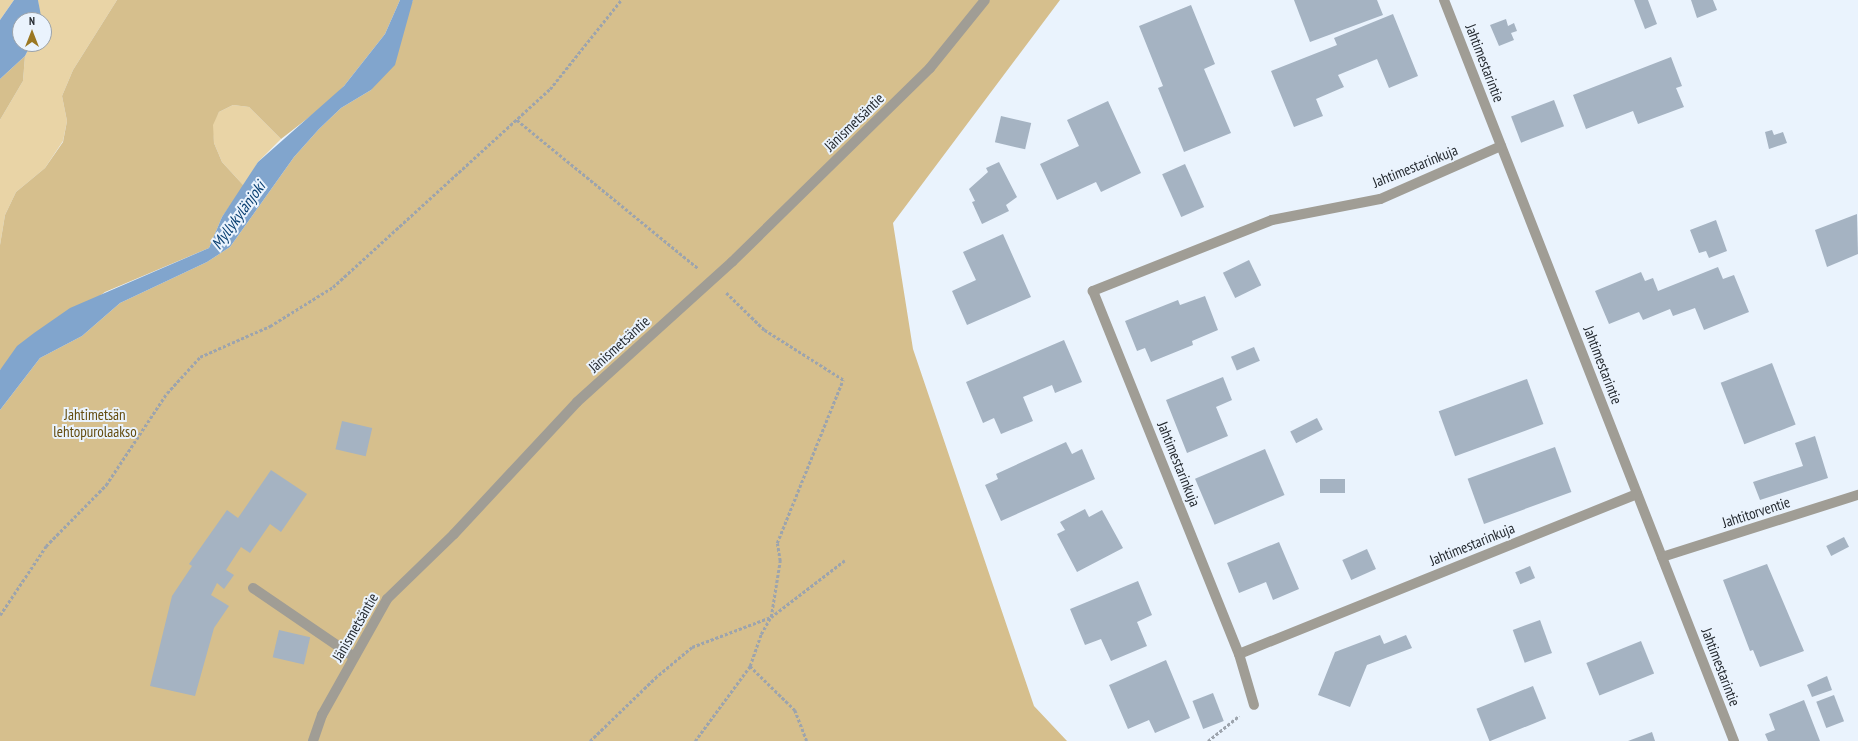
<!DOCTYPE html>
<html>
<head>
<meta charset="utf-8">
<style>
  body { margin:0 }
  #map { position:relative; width:1858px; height:741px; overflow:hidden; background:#eaf3fd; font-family:"PT Sans Narrow",sans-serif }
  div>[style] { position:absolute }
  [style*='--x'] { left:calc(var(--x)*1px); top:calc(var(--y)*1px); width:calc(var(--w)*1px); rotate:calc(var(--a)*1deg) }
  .green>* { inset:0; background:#e9d4a6 }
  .forest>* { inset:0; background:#d6bf8d }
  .water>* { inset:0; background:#81a5cd }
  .building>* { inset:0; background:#a5b3c2; transform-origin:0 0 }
  .path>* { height:2.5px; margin-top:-1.25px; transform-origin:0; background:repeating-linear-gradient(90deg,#9da4ad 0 3px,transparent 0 5px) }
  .service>* { height:10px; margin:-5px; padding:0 5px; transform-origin:5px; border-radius:5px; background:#a09d95 }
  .minor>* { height:10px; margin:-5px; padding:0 5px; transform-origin:5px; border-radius:5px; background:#a09d95 }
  span { translate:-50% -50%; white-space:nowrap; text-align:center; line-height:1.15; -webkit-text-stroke:4px #eaf3fd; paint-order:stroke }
  .street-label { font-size:15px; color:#252a30 }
  .park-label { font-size:15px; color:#644c0f }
  .water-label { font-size:16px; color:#0a4072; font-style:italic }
  .north { position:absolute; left:12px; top:12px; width:40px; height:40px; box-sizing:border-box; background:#eaf3fd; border:1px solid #9ba3ab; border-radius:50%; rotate:0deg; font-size:11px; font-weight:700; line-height:16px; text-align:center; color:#252a30 }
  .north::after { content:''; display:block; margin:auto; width:14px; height:18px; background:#9b7823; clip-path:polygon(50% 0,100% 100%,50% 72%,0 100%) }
</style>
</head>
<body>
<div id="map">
  <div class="green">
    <i style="clip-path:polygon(0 0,14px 0,0 20px)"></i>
    <i style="clip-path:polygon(38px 0,117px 0,73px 70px,62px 96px,67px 121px,63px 141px,45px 168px,16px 192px,5px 215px,0 245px,0 120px,23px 81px,25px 56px,31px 44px,44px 44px,44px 20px,40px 20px)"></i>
    <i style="clip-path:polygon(233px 105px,249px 107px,281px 139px,258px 162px,244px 186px,222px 162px,214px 143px,212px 125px,219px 112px)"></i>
  </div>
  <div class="forest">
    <i style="clip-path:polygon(117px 0,400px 0,385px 34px,344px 86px,330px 101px,281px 139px,249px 107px,233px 105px,219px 112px,213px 125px,214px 143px,222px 162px,244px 186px,222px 217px,209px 248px,105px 292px,0 370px,0 245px,5px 215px,16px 192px,45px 168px,63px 142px,67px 121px,62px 96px,73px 70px)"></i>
    <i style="clip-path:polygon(413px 0,1060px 0,893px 223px,913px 349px,1034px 706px,1067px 741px,0 741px,0 410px,40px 358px,82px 336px,120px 303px,207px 262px,230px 247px,294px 157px,319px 129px,341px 108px,371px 90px)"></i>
    <i style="clip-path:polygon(25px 56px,23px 81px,0 120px,0 79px)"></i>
  </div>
  <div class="water">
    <i style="clip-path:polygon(14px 0,38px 0,41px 16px,40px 20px,20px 20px,20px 44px,31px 44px,25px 56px,0 79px,0 20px)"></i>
    <i style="clip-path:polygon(400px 0,413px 0,395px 65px,371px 90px,341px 108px,319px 129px,294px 157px,230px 247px,207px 262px,120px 303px,82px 336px,40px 358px,0 410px,0 370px,17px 346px,34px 333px,70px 308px,209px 248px,222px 217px,258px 162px,344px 86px,385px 34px)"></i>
  </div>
  <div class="building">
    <i style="clip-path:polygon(1294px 0,1377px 0,1383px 15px,1310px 42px)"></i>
    <i style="clip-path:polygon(1634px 0,1648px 0,1657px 24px,1645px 29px)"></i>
    <i style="clip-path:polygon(1691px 0,1713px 0,1717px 10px,1697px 18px)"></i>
    <i style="clip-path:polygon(1191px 5px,1215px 64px,1204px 69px,1231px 133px,1184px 152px,1158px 88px,1163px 86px,1139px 26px)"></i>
    <i style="clip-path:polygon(1393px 14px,1418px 76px,1389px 88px,1377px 59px,1338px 75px,1344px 87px,1316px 99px,1323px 116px,1294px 127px,1271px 71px,1337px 45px,1334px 38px)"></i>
    <i style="clip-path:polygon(1506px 19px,1508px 26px,1514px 23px,1517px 31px,1511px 33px,1514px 40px,1499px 46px,1490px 25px)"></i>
    <i style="clip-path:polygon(1671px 57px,1682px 86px,1676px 88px,1684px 107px,1638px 124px,1633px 111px,1586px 129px,1573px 95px)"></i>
    <i style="left:1554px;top:100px;width:28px;height:46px;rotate:69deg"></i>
    <i style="clip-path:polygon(1108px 101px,1141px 173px,1101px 192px,1096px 182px,1057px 200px,1040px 164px,1079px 146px,1067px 120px)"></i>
    <i style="left:1001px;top:116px;width:31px;height:27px;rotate:13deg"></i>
    <i style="clip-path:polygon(1772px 130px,1774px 135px,1783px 132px,1787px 143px,1769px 149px,1765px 132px)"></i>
    <i style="clip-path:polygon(999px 162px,1017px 197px,1006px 205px,1009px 211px,982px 224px,972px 202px,975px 201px,969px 189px,988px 172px,986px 168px)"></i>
    <i style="left:1185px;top:164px;width:47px;height:25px;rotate:66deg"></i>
    <i style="clip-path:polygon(1857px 214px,1858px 254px,1827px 267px,1815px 230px)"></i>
    <i style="clip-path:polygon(1716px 220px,1727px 251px,1709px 258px,1706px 251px,1699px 253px,1690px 230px)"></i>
    <i style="clip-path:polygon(1003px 234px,1031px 297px,967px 325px,952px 291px,976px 280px,963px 252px)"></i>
    <i style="left:1249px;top:260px;width:28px;height:29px;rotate:64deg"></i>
    <i style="clip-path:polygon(1718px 267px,1723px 279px,1734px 275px,1749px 312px,1704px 330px,1695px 308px,1673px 316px,1670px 309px,1643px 320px,1639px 312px,1609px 324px,1595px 291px,1641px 272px,1645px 281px,1653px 278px,1658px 291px)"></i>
    <i style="clip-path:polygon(1205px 296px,1218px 330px,1192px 341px,1193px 345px,1151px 362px,1145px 348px,1137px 351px,1125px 321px,1178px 300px,1180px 305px)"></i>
    <i style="clip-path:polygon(1064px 340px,1082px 382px,1055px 393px,1052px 385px,1023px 397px,1033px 421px,1001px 434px,994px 418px,983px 423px,966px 382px)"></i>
    <i style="left:1254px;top:347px;width:15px;height:25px;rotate:67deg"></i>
    <i style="left:1772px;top:363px;width:66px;height:55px;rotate:69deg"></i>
    <i style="clip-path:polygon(1223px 377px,1232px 400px,1216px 407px,1228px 436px,1187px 453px,1166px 400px)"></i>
    <i style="left:1527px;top:379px;width:48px;height:94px;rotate:70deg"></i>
    <i style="left:1317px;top:418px;width:13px;height:30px;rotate:63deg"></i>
    <i style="left:342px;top:421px;width:31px;height:29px;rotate:13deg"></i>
    <i style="clip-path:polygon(1815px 436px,1828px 478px,1760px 500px,1753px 482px,1803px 466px,1795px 443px)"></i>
    <i style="clip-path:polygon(1066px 442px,1072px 454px,1082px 449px,1095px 479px,1001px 521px,985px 485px,998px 479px,996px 474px)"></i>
    <i style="left:1555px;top:447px;width:48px;height:93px;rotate:70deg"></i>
    <i style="left:1265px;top:449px;width:50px;height:76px;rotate:67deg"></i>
    <i style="clip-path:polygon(271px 470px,307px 494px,281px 532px,270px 524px,250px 553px,241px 547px,226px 570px,234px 575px,224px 589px,217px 583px,211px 595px,229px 606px,214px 628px,195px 696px,150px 686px,172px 596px,192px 566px,189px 564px,227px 510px,238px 518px)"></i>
    <i style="left:1320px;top:479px;width:25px;height:14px"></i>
    <i style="clip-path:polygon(1085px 509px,1089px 517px,1102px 510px,1123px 548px,1077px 572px,1057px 534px,1065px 530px,1060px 522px)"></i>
    <i style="left:1844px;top:537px;width:11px;height:20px;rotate:63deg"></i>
    <i style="clip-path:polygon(1279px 542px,1299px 589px,1273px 600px,1266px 582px,1239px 593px,1227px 563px)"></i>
    <i style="left:1367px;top:549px;width:22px;height:27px;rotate:66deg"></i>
    <i style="clip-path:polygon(1767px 564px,1804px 651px,1760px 667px,1753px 650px,1750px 651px,1723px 580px)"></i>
    <i style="left:1530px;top:566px;width:13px;height:16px;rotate:67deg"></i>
    <i style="clip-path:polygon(1138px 581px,1152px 615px,1137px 622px,1147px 646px,1111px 661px,1101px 639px,1085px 645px,1070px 609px)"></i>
    <i style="left:1540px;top:620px;width:35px;height:29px;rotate:70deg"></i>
    <i style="left:279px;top:630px;width:32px;height:28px;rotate:13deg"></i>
    <i style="clip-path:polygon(1380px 635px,1384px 644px,1406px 635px,1412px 648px,1367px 665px,1350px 707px,1318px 695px,1335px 652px)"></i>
    <i style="left:1641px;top:641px;width:35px;height:59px;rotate:68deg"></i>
    <i style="clip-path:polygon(1166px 660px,1190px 718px,1155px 733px,1149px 720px,1128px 729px,1109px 685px)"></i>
    <i style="clip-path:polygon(1827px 676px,1832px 690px,1812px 697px,1807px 685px)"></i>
    <i style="left:1533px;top:686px;width:35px;height:61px;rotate:68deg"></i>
    <i style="left:1213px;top:693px;width:30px;height:22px;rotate:69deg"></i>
    <i style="left:1834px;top:695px;width:28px;height:19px;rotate:69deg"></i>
    <i style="clip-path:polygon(1804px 700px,1820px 741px,1768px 741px,1765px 734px,1775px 730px,1769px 714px)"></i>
    <i style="clip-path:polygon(1652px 732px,1655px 741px,1628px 741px)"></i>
  </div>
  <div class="path">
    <i style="--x:517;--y:120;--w:234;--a:39.3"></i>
    <i style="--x:0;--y:615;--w:83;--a:-56.3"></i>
    <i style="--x:46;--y:546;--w:86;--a:-45.5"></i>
    <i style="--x:106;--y:485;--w:110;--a:-56.5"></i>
    <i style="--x:167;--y:393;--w:49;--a:-47.5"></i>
    <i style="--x:200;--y:357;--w:77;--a:-23.9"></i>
    <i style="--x:270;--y:326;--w:74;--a:-31.8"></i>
    <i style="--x:333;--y:287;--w:294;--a:-42.4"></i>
    <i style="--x:550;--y:89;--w:114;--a:-51.4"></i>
    <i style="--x:750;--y:666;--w:63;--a:44.4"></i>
    <i style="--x:795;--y:710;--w:33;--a:69"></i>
    <i style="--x:590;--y:741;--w:91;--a:-44.1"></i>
    <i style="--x:655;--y:678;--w:48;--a:-40"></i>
    <i style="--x:692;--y:647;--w:85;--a:-20.8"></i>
    <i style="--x:771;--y:617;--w:57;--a:-80.9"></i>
    <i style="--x:780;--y:561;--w:18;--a:-99"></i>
    <i style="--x:777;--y:543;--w:176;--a:-68"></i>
    <i style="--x:843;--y:380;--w:93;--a:-147.7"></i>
    <i style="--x:764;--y:330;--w:54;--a:-135.7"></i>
    <i style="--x:695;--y:741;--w:93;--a:-53.7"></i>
    <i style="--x:750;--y:666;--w:34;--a:-71"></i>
    <i style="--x:761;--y:634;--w:20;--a:-60"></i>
    <i style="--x:771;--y:617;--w:93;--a:-37.6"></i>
    <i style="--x:1208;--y:741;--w:40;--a:-39"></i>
  </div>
  <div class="service">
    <i style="--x:253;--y:588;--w:122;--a:34.3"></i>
  </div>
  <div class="minor">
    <i style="--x:1444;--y:0;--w:796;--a:68.63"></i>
    <i style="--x:1501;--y:146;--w:132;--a:156.3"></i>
    <i style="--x:1380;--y:199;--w:110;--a:169"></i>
    <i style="--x:1272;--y:220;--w:193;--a:158.4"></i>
    <i style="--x:1093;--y:291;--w:391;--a:68.1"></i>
    <i style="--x:1239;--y:654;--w:429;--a:-21.9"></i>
    <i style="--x:1662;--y:557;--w:206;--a:-17.6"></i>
    <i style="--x:1239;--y:654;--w:53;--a:73.6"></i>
    <i style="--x:313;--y:741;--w:28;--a:-71"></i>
    <i style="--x:322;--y:715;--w:133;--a:-60.7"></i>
    <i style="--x:387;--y:599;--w:93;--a:-44.1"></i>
    <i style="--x:454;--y:534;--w:180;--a:-47"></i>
    <i style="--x:577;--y:402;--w:209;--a:-42.1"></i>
    <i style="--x:732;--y:262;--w:277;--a:-44.4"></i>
    <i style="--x:930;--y:68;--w:87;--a:-51"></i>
  </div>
  <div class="street-label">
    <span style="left:1485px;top:63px;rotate:69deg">Jahtimestarintie</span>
    <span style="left:854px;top:122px;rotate:-44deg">Jänismetsäntie</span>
    <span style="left:1415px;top:166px;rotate:-22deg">Jahtimestarinkuja</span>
    <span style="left:619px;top:344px;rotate:-42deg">Jänismetsäntie</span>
    <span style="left:1603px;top:365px;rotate:69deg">Jahtimestarintie</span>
    <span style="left:1179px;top:464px;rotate:68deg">Jahtimestarinkuja</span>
    <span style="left:1756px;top:512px;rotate:-18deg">Jahtitorventie</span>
    <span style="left:1472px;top:544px;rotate:-22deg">Jahtimestarinkuja</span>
    <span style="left:355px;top:627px;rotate:-60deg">Jänismetsäntie</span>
    <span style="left:1721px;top:667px;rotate:69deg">Jahtimestarintie</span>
  </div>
  <div class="park-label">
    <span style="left:95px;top:423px">Jahtimetsän<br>lehtopurolaakso</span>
  </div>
  <div class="water-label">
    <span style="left:238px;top:215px;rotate:-54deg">Myllykylänjoki</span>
  </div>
  <div class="north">N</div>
</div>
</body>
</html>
